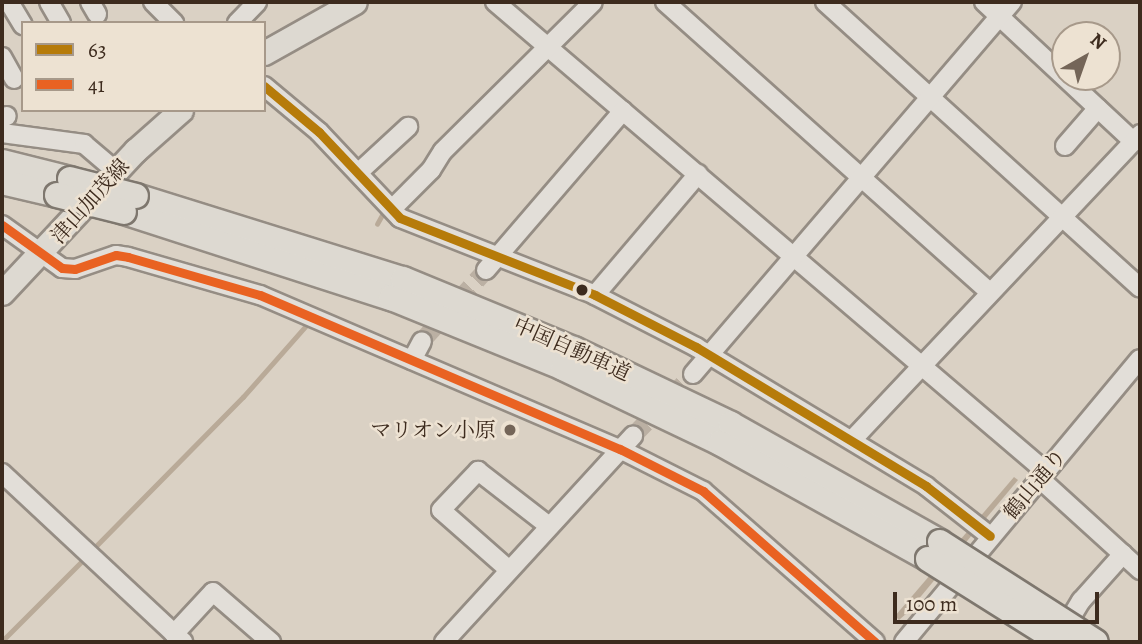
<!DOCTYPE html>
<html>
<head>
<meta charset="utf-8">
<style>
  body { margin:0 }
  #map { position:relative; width:1142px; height:644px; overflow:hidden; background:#dad1c4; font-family:Alegreya,"Noto Serif JP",serif }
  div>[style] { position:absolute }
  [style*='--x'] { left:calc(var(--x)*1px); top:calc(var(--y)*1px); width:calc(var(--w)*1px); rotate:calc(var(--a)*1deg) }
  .water>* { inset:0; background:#b9aa98 }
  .stream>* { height:4.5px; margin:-2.25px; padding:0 2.25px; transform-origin:2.25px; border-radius:2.25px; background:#b9aa98 }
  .minor-tunnel>* { height:18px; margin-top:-9px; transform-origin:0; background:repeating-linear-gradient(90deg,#bbb0a3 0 18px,transparent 0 27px) }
  .roads { filter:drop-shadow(2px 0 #958d84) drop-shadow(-2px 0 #958d84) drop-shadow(0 2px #958d84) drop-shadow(0 -2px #958d84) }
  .minor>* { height:18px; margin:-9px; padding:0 9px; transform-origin:9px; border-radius:9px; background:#e2ded8 }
  .major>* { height:23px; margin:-11.5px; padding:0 11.5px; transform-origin:11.5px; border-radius:11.5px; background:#ddd9d1 }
  .highway>* { height:24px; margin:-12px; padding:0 12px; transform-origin:12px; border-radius:12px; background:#ddd9d1 }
  .bridges { filter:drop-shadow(2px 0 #7e776e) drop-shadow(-2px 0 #7e776e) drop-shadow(0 2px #7e776e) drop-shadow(0 -2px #7e776e) }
  .highway-bridge>* { height:24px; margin:-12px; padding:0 12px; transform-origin:12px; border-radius:12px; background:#ddd9d1 }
  .bus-1>* { height:9px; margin:-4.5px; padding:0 4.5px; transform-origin:4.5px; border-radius:4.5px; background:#b67b0a }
  .bus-2>* { height:9px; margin:-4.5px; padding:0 4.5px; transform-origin:4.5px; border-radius:4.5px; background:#e96222 }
  .dots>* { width:19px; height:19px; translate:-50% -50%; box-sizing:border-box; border:4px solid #ede2d2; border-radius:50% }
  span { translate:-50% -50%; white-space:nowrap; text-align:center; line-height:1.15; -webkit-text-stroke:5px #ede2d2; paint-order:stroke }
  .street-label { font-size:21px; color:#3d2b1e }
  .poi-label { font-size:21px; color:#3d2b1e }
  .right { translate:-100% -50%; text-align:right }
  .frame { position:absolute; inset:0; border:4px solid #3d2b1e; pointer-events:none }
  .legend { position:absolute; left:21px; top:21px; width:245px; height:91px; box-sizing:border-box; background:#ede2d2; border:2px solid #a7998a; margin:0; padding:9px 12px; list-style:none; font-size:21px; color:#3d2b1e }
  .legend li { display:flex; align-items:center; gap:14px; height:35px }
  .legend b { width:35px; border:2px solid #a7998a }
  .north { position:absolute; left:1051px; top:21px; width:70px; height:70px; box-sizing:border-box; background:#ede2d2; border:2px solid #a7998a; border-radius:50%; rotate:40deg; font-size:19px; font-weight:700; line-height:28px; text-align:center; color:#3d2b1e }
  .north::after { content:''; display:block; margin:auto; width:24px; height:32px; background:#746558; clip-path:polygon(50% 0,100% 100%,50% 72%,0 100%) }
  .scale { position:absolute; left:893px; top:592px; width:206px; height:32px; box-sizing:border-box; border:4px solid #3d2b1e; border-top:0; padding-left:9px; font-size:21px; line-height:24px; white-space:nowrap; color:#3d2b1e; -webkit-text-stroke:5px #ede2d2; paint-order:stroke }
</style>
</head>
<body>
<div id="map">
  <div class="water">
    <i style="clip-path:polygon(1014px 477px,1018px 480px,907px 613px,899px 620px,895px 616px)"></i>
  </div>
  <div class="stream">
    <i style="--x:390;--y:200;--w:19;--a:-47"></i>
    <i style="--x:377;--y:224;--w:18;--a:-61"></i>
    <i style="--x:92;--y:550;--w:215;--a:-45.4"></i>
    <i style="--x:243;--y:397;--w:101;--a:-48.6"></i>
    <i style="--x:2;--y:641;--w:119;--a:-45"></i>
  </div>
  <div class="minor-tunnel">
    <i style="--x:422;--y:341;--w:96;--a:-48"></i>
    <i style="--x:633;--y:436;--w:86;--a:-45.9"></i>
  </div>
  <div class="roads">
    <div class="minor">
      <i style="--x:9;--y:2;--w:27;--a:59"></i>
      <i style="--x:49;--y:2;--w:24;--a:60"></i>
      <i style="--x:90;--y:2;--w:14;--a:60"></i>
      <i style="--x:153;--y:2;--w:30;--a:45"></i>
      <i style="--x:495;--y:2;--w:723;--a:40.46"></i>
      <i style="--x:665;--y:2;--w:436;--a:41.8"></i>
      <i style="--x:825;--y:2;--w:425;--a:42.2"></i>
      <i style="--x:984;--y:2;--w:205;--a:43"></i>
      <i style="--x:237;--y:23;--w:29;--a:-46"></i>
      <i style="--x:2;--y:57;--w:25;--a:61"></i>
      <i style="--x:264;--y:86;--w:72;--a:39.9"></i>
      <i style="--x:319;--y:132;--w:118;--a:46.7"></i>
      <i style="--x:400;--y:218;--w:210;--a:21.5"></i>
      <i style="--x:595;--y:295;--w:114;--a:27.2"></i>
      <i style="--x:696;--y:347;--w:269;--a:31.1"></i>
      <i style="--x:926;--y:486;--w:81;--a:38"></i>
      <i style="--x:2;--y:118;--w:5;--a:-22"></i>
      <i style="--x:2;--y:133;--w:83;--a:7.6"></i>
      <i style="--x:84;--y:144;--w:43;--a:40.3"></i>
      <i style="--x:1065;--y:146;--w:50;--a:-49"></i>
      <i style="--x:359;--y:172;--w:67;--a:-42.6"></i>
      <i style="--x:394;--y:207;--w:52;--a:-45"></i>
      <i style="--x:431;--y:170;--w:22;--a:-58"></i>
      <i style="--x:443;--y:151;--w:211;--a:-44.8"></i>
      <i style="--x:2;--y:225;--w:74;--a:35.6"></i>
      <i style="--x:62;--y:268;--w:13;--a:4"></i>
      <i style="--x:75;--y:269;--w:43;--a:-18.9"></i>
      <i style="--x:116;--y:255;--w:12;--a:9"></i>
      <i style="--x:128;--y:257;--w:137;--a:16.1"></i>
      <i style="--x:260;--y:295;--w:392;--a:23.2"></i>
      <i style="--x:620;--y:449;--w:93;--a:26.8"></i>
      <i style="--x:703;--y:491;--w:229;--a:41.3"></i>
      <i style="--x:486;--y:270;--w:210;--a:-49.3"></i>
      <i style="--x:595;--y:295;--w:159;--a:-49.6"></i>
      <i style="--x:412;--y:360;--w:21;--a:-62"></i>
      <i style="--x:693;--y:374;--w:490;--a:-49.4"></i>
      <i style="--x:853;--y:439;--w:419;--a:-46.7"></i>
      <i style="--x:2;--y:473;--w:248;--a:43"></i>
      <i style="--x:1039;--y:478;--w:137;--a:42.3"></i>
      <i style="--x:508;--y:569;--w:89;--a:-138.6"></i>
      <i style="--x:441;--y:510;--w:54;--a:-46.5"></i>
      <i style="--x:478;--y:471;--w:90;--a:37.8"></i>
      <i style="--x:174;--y:634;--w:57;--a:-47.1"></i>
      <i style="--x:213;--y:592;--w:77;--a:40.8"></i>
      <i style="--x:1061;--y:634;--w:39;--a:-59"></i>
      <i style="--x:1081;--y:601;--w:63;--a:-48.2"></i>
      <i style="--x:444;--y:642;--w:280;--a:-47.5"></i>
      <i style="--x:904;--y:642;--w:368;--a:-50.2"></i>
    </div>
    <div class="major">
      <i style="--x:264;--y:53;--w:104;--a:-29.3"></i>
      <i style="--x:2;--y:293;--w:196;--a:-46.9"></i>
      <i style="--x:136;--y:150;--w:60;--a:-41.6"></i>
    </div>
    <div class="highway">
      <i style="--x:2;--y:162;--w:70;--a:14"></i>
      <i style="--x:2;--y:182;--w:57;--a:13.3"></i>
      <i style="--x:136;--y:196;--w:280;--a:17.3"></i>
      <i style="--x:403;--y:279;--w:185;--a:22.3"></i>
      <i style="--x:574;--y:349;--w:174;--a:25.5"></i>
      <i style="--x:731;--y:424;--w:240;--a:29.4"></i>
      <i style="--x:124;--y:212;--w:281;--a:17.9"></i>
      <i style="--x:391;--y:298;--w:186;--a:22.1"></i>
      <i style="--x:563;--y:368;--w:174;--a:25.5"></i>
      <i style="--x:720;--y:443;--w:238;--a:29.1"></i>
    </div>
  </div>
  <div class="bridges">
    <div class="highway-bridge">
      <i style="--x:70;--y:179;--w:68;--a:14.4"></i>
      <i style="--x:57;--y:195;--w:69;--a:14.2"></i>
      <i style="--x:940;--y:542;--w:185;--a:32.7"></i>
      <i style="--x:928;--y:559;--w:156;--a:32.2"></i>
    </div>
  </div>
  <div class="bus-1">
    <i style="--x:264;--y:86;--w:72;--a:39.9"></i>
    <i style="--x:319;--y:132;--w:118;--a:46.7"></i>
    <i style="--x:400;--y:218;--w:210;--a:21.5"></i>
    <i style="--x:595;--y:295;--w:114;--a:27.2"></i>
    <i style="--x:696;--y:347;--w:269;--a:31.1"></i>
    <i style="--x:926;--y:486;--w:81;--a:38"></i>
  </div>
  <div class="bus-2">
    <i style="--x:2;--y:225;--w:74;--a:35.6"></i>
    <i style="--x:62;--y:268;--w:13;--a:4"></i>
    <i style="--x:75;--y:269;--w:43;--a:-18.9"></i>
    <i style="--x:116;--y:255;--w:12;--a:9"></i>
    <i style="--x:128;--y:257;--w:137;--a:16.1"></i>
    <i style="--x:260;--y:295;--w:392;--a:23.2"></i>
    <i style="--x:620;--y:449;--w:93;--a:26.8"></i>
    <i style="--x:703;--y:491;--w:229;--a:41.3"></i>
  </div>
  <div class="dots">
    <i style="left:582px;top:290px;background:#3d2b1e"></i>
    <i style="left:510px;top:430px;background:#746558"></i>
  </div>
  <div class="street-label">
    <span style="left:90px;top:201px;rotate:-48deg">津山加茂線</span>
    <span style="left:572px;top:349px;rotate:24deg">中国自動車道</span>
    <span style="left:1035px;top:484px;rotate:-50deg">鶴山通り</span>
  </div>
  <div class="poi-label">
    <span class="right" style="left:496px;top:430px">マリオン小原</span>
  </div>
  <div class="frame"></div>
  <ul class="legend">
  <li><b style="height:9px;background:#b67b0a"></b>63</li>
  <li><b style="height:9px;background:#e96222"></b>41</li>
  </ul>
  <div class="north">N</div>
  <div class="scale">100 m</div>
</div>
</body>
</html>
